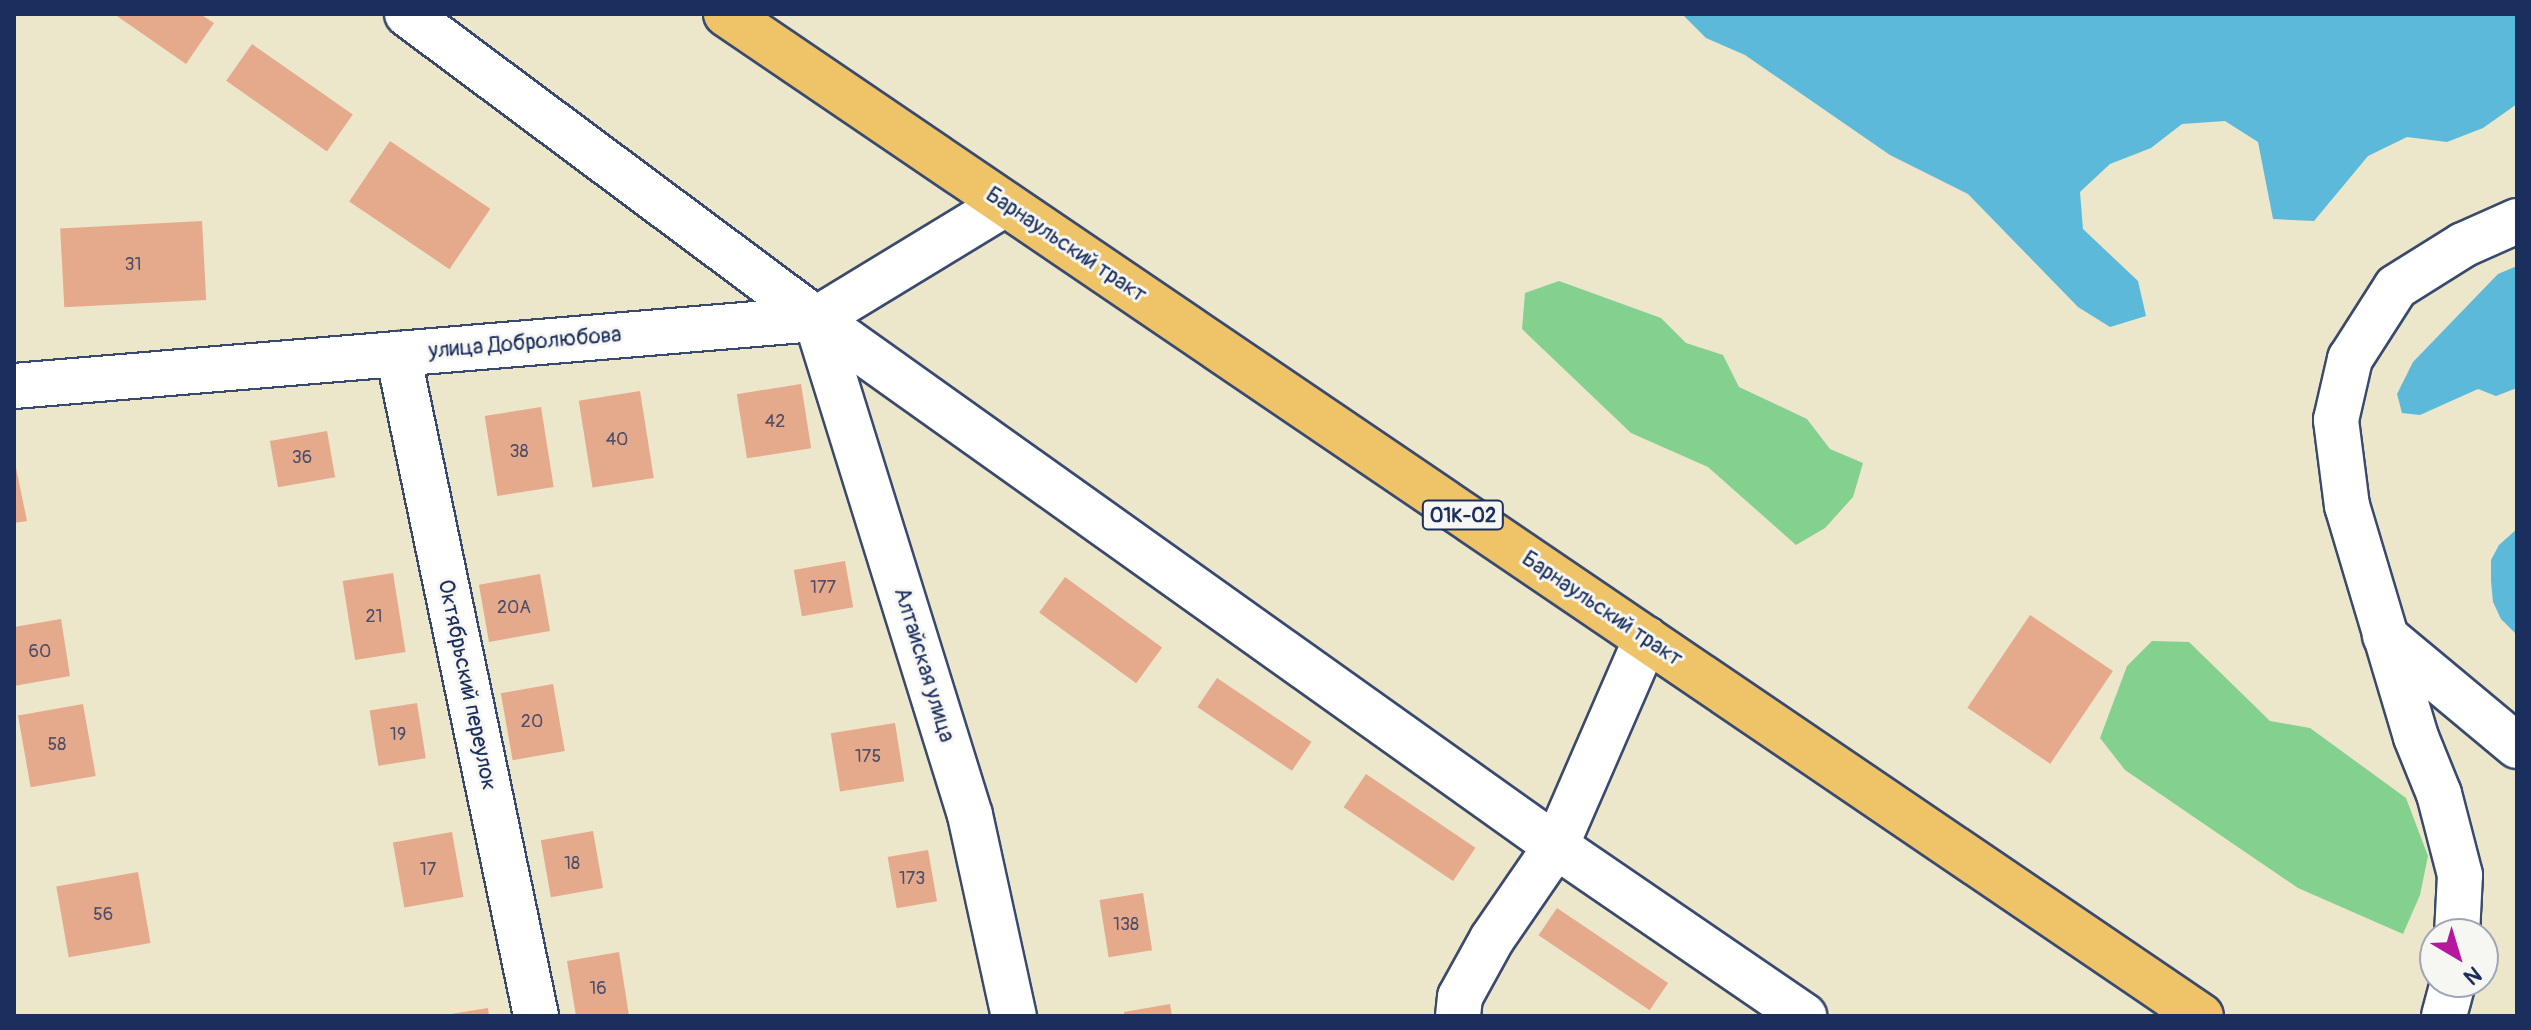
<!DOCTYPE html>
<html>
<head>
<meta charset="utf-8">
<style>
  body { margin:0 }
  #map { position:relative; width:2531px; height:1030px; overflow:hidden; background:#ece6cb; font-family:Pangolin,sans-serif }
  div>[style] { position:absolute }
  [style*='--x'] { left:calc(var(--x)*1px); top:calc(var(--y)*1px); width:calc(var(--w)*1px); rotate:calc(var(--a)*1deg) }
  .green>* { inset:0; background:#84d08e }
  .water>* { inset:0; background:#5cb9da }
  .building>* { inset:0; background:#e5aa8c; transform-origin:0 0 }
  .roads { filter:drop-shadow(2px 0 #3a4a6e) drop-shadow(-2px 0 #3a4a6e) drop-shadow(0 2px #3a4a6e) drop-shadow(0 -2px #3a4a6e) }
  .minor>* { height:44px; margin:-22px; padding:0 22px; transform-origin:22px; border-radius:22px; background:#fff }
  .major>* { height:44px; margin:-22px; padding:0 22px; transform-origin:22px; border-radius:22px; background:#efc469 }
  span { translate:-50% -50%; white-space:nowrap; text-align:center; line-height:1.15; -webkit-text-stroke:6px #f6f6f2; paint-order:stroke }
  .number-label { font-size:18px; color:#4e4e6a }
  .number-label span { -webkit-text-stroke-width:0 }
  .shield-label span { padding:2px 6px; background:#f6f6f2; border:2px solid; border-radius:6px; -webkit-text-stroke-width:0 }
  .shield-label { font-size:20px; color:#1b2f5e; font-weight:700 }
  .street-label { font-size:22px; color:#1b2f5e }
  .frame { position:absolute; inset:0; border:16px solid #1b2f5e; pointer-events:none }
  .north { position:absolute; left:2419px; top:918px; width:80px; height:80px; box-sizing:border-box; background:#f6f6f2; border:2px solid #9ea6b7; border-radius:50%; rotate:142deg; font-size:22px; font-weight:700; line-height:32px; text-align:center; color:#1b2f5e }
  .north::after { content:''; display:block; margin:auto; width:28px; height:36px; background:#b5179e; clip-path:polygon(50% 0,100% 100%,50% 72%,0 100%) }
</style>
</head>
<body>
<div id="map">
  <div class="green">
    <i style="clip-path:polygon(1559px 281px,1661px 318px,1686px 343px,1723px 355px,1739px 387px,1807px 419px,1830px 449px,1863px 463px,1853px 497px,1825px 528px,1796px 545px,1708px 467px,1631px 433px,1522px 329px,1525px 293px)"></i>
    <i style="clip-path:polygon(2152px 641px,2189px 642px,2270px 721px,2310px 728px,2406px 798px,2428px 856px,2420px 895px,2403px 934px,2298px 888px,2125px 770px,2100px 738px,2127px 666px)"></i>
  </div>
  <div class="water">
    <i style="clip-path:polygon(1682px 14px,2517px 14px,2517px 104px,2483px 128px,2447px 142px,2407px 137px,2368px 156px,2314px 221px,2273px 219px,2258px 142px,2225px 121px,2182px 124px,2151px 148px,2110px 164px,2080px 192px,2083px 229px,2138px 281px,2146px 316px,2110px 327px,2078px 307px,1968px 194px,1890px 155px,1745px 55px,1706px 38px)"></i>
    <i style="clip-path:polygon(2517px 266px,2517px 388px,2496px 396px,2478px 389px,2420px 415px,2402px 413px,2397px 394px,2413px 362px,2498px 274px)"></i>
    <i style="clip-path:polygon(2517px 529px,2517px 635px,2501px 619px,2493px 602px,2491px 581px,2491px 560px,2499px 545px)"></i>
  </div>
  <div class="building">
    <i style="clip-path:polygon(114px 14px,200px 14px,214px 23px,186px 64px)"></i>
    <i style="left:252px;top:44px;width:123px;height:45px;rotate:35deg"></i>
    <i style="left:390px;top:141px;width:121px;height:73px;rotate:34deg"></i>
    <i style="left:202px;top:221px;width:79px;height:142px;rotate:87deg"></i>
    <i style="left:801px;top:384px;width:65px;height:65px;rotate:81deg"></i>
    <i style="left:640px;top:391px;width:88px;height:62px;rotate:81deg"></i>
    <i style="left:541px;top:407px;width:81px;height:57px;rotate:81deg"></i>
    <i style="left:327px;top:431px;width:47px;height:58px;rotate:80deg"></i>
    <i style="clip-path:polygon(14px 458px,27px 521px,14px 523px)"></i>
    <i style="left:845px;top:561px;width:47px;height:52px;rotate:80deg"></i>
    <i style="left:393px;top:573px;width:80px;height:51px;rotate:81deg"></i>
    <i style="left:540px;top:574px;width:58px;height:62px;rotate:80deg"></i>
    <i style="left:1065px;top:577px;width:120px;height:44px;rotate:36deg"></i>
    <i style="left:2030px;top:615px;width:100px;height:112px;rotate:34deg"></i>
    <i style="clip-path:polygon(61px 619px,70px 676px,14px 686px,14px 627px)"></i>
    <i style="left:1217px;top:678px;width:114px;height:35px;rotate:34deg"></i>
    <i style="left:553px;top:684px;width:68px;height:53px;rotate:80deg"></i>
    <i style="left:417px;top:703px;width:56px;height:48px;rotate:81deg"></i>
    <i style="left:83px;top:704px;width:73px;height:66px;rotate:80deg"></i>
    <i style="left:895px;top:723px;width:59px;height:65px;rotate:81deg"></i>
    <i style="left:1366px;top:774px;width:132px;height:40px;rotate:34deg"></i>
    <i style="left:593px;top:831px;width:58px;height:53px;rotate:80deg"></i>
    <i style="left:452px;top:832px;width:66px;height:60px;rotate:80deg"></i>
    <i style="left:928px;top:850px;width:52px;height:41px;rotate:80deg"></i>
    <i style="left:138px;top:872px;width:72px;height:83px;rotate:80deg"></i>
    <i style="left:1143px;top:893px;width:58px;height:44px;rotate:81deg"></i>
    <i style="left:1557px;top:908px;width:134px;height:33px;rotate:34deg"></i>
    <i style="clip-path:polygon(619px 952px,629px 1016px,576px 1016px,567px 961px)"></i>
    <i style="clip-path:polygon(1170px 1004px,1172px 1016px,1124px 1016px,1124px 1012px)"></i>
    <i style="clip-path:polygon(488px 1008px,489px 1016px,451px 1016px,451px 1014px)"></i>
  </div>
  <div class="roads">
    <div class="minor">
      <i style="--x:407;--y:14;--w:510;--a:36.71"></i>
      <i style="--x:816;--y:319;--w:908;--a:35.46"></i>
      <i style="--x:1556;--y:846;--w:301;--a:34.4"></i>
      <i style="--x:816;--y:319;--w:519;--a:72.75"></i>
      <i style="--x:970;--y:815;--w:206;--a:77.7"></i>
      <i style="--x:398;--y:354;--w:676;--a:78.22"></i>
      <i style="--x:14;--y:386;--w:805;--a:-4.78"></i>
      <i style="--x:816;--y:319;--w:221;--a:-31.3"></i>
      <i style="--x:2385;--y:636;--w:172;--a:39.8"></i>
      <i style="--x:2457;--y:934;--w:59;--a:-87.1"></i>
      <i style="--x:2460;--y:875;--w:84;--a:-104.5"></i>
      <i style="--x:2439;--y:794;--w:61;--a:-112"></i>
      <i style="--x:2416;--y:737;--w:241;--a:-106.6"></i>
      <i style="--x:2347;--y:506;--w:87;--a:-97.3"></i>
      <i style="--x:2336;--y:420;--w:63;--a:-77.1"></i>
      <i style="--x:2350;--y:359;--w:85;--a:-57.4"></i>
      <i style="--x:2396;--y:287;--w:79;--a:-32.1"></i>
      <i style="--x:2463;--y:245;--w:59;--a:-24"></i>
      <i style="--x:1458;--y:1016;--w:19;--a:-84"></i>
      <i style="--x:1460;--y:997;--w:66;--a:-61.1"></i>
      <i style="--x:1492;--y:939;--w:113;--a:-55.5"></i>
      <i style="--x:1556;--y:846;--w:226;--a:-66.5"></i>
      <i style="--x:2444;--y:1016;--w:35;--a:-75"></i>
    </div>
    <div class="major">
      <i style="--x:726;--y:14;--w:1783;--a:34.19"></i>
    </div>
  </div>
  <div class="number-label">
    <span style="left:133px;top:265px">31</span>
    <span style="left:775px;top:422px">42</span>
    <span style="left:617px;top:440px">40</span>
    <span style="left:519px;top:452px">38</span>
    <span style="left:302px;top:458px">36</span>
    <span style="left:823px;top:588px">177</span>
    <span style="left:514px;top:608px">20А</span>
    <span style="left:374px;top:617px">21</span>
    <span style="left:40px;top:652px">60</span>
    <span style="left:532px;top:722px">20</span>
    <span style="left:398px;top:735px">19</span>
    <span style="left:57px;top:745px">58</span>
    <span style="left:868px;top:757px">175</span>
    <span style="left:572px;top:864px">18</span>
    <span style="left:428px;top:870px">17</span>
    <span style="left:912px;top:879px">173</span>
    <span style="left:103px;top:915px">56</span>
    <span style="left:1126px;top:925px">138</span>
    <span style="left:598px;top:989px">16</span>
  </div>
  <div class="shield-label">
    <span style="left:1463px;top:515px">01К-02</span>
  </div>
  <div class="street-label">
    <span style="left:1066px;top:245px;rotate:34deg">Барнаульский тракт</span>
    <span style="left:525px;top:343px;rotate:-5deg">улица Добролюбова</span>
    <span style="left:1602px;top:609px;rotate:34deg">Барнаульский тракт</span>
    <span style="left:924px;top:665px;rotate:73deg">Алтайская улица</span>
    <span style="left:467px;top:685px;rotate:78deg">Октябрьский переулок</span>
  </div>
  <div class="frame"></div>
  <div class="north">N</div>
</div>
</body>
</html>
